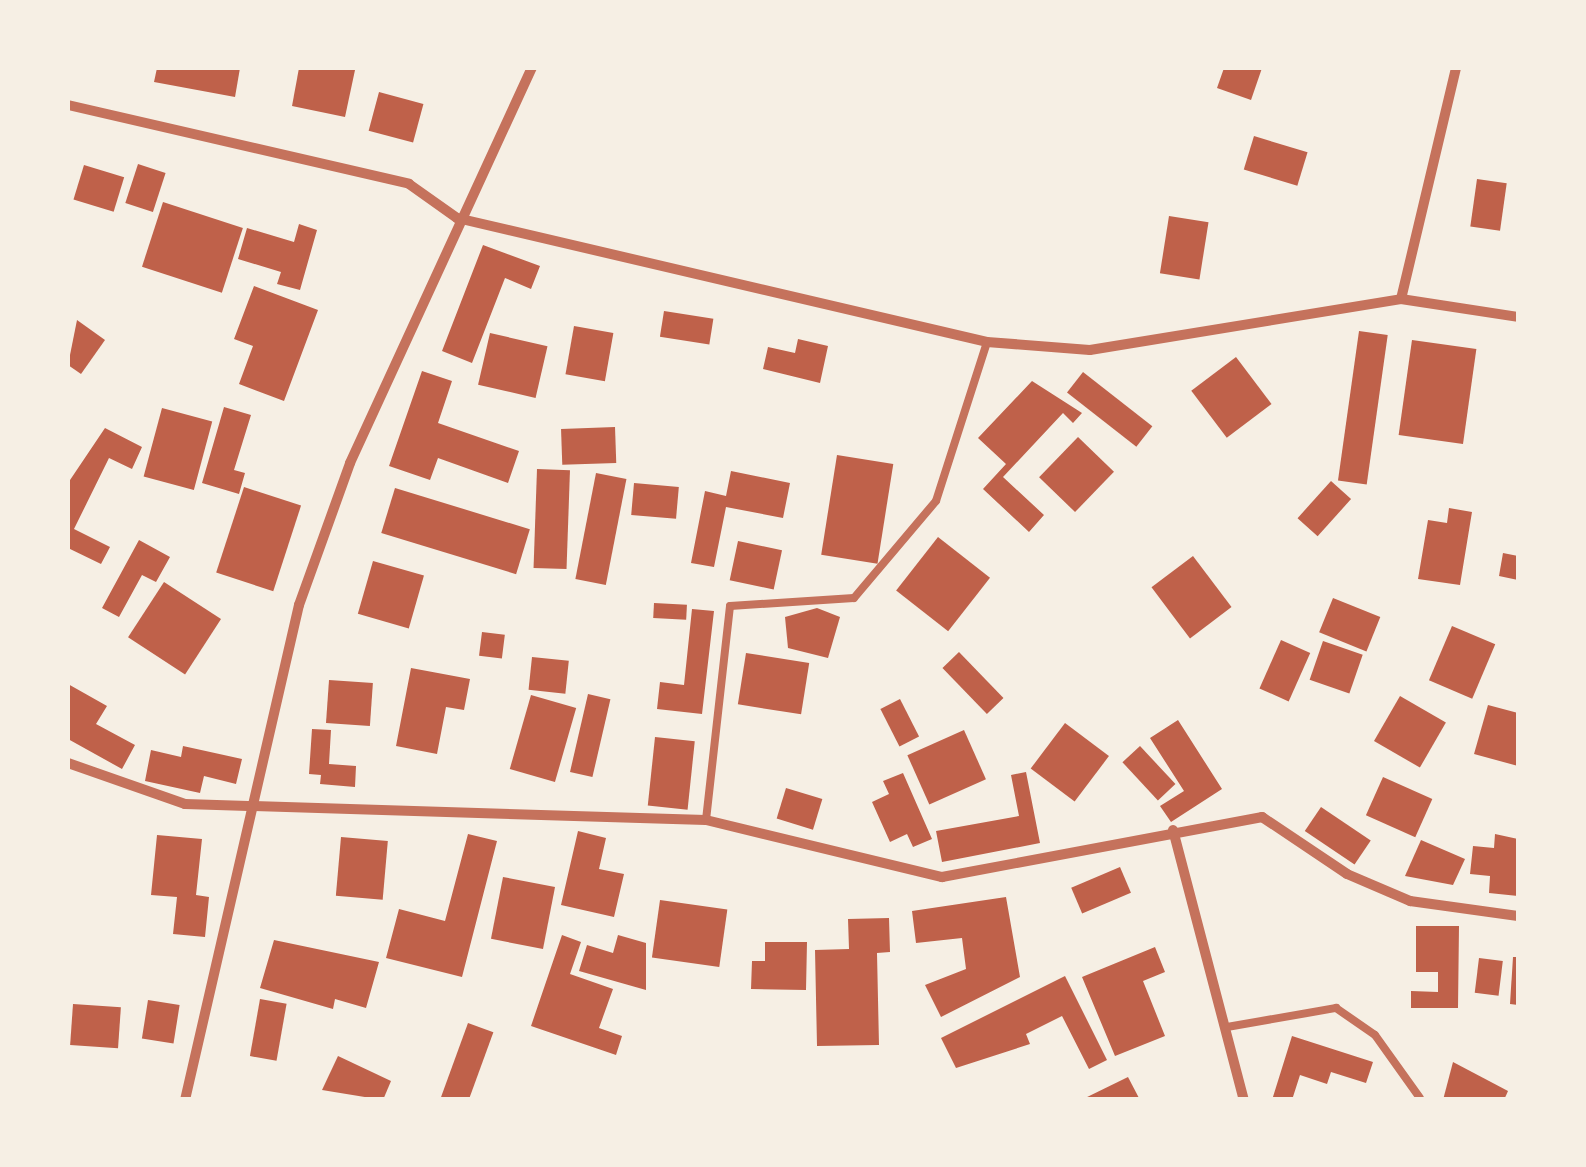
<!DOCTYPE html>
<html>
<head>
<meta charset="utf-8">
<style>
  body { margin:0 }
  #map { position:relative; width:1586px; height:1167px; overflow:hidden; background:#f6efe4; font-family:"Fira Sans",sans-serif }
  div>[style] { position:absolute }
  [style*='--x'] { left:calc(var(--x)*1px); top:calc(var(--y)*1px); width:calc(var(--w)*1px); rotate:calc(var(--a)*1deg) }
  .building>* { inset:0; background:#bf614a; transform-origin:0 0 }
  .service>* { height:8px; margin:-4px; padding:0 4px; transform-origin:4px; border-radius:4px; background:#c5725c }
  .minor>* { height:10px; margin:-5px; padding:0 5px; transform-origin:5px; border-radius:5px; background:#c5725c }
  span { translate:-50% -50%; white-space:nowrap; text-align:center; line-height:1.15; -webkit-text-stroke:10px #f6efe4; paint-order:stroke }
  .frame { position:absolute; inset:0; border:70px solid #f6efe4; pointer-events:none }
</style>
</head>
<body>
<div id="map">
  <div class="building">
    <i style="clip-path:polygon(157px 68px,240px 68px,235px 97px,154px 82px)"></i>
    <i style="clip-path:polygon(299px 68px,355px 70px,345px 117px,292px 106px)"></i>
    <i style="clip-path:polygon(1224px 68px,1262px 68px,1251px 100px,1217px 88px)"></i>
    <i style="left:379px;top:92px;width:46px;height:40px;rotate:15deg"></i>
    <i style="left:1254px;top:136px;width:56px;height:35px;rotate:17deg"></i>
    <i style="left:138px;top:164px;width:29px;height:41px;rotate:18deg"></i>
    <i style="left:84px;top:165px;width:42px;height:36px;rotate:17deg"></i>
    <i style="left:1477px;top:179px;width:30px;height:48px;rotate:8deg"></i>
    <i style="left:163px;top:202px;width:84px;height:68px;rotate:18deg"></i>
    <i style="left:1169px;top:216px;width:40px;height:58px;rotate:9deg"></i>
    <i style="clip-path:polygon(299px 224px,317px 230px,300px 290px,277px 284px,281px 272px,238px 259px,247px 228px,294px 242px)"></i>
    <i style="clip-path:polygon(483px 245px,540px 266px,531px 289px,505px 278px,472px 363px,442px 351px)"></i>
    <i style="clip-path:polygon(254px 286px,318px 310px,284px 401px,239px 384px,253px 346px,234px 339px)"></i>
    <i style="left:664px;top:311px;width:50px;height:26px;rotate:9deg"></i>
    <i style="clip-path:polygon(77px 320px,105px 340px,81px 374px,68px 365px)"></i>
    <i style="left:574px;top:326px;width:40px;height:49px;rotate:10deg"></i>
    <i style="left:1359px;top:331px;width:29px;height:151px;rotate:8deg"></i>
    <i style="left:490px;top:333px;width:59px;height:53px;rotate:13deg"></i>
    <i style="clip-path:polygon(798px 339px,828px 346px,820px 383px,763px 369px,768px 347px,795px 353px)"></i>
    <i style="left:1412px;top:340px;width:65px;height:96px;rotate:8deg"></i>
    <i style="left:1236px;top:357px;width:59px;height:56px;rotate:53deg"></i>
    <i style="clip-path:polygon(422px 371px,452px 381px,438px 423px,519px 451px,508px 483px,438px 458px,430px 480px,389px 466px)"></i>
    <i style="left:1083px;top:372px;width:88px;height:26px;rotate:38deg"></i>
    <i style="clip-path:polygon(1032px 381px,1082px 413px,1073px 423px,1063px 413px,1003px 477px,1044px 515px,1029px 532px,983px 489px,1006px 464px,978px 438px)"></i>
    <i style="clip-path:polygon(224px 407px,251px 415px,234px 470px,245px 473px,239px 494px,202px 483px)"></i>
    <i style="left:162px;top:408px;width:52px;height:71px;rotate:15deg"></i>
    <i style="left:615px;top:427px;width:36px;height:54px;rotate:88deg"></i>
    <i style="clip-path:polygon(105px 428px,142px 447px,132px 469px,109px 458px,74px 529px,110px 547px,101px 564px,68px 548px,68px 483px)"></i>
    <i style="left:1078px;top:437px;width:50px;height:56px;rotate:44deg"></i>
    <i style="left:837px;top:455px;width:57px;height:101px;rotate:9deg"></i>
    <i style="left:537px;top:469px;width:33px;height:99px;rotate:2deg"></i>
    <i style="clip-path:polygon(731px 471px,790px 483px,783px 518px,726px 507px,714px 567px,691px 563px,705px 491px,726px 496px)"></i>
    <i style="left:596px;top:473px;width:31px;height:108px;rotate:11deg"></i>
    <i style="left:1331px;top:481px;width:27px;height:50px;rotate:42deg"></i>
    <i style="left:634px;top:483px;width:45px;height:32px;rotate:5deg"></i>
    <i style="left:244px;top:487px;width:60px;height:90px;rotate:18deg"></i>
    <i style="left:395px;top:488px;width:141px;height:47px;rotate:17deg"></i>
    <i style="clip-path:polygon(1449px 508px,1472px 512px,1460px 585px,1418px 579px,1428px 520px,1447px 523px)"></i>
    <i style="left:938px;top:537px;width:66px;height:68px;rotate:38deg"></i>
    <i style="clip-path:polygon(139px 540px,170px 557px,156px 582px,142px 575px,119px 617px,102px 608px)"></i>
    <i style="left:738px;top:541px;width:45px;height:40px;rotate:12deg"></i>
    <i style="clip-path:polygon(1503px 553px,1518px 556px,1518px 580px,1499px 576px)"></i>
    <i style="left:1193px;top:556px;width:64px;height:52px;rotate:53deg"></i>
    <i style="left:373px;top:561px;width:53px;height:55px;rotate:16deg"></i>
    <i style="left:164px;top:582px;width:68px;height:66px;rotate:33deg"></i>
    <i style="left:1333px;top:598px;width:51px;height:37px;rotate:22deg"></i>
    <i style="left:654px;top:603px;width:33px;height:15px;rotate:3deg"></i>
    <i style="clip-path:polygon(817px 608px,840px 617px,828px 658px,788px 648px,785px 617px)"></i>
    <i style="clip-path:polygon(692px 609px,714px 611px,702px 714px,657px 709px,660px 682px,684px 685px)"></i>
    <i style="left:1452px;top:626px;width:47px;height:59px;rotate:23deg"></i>
    <i style="left:482px;top:632px;width:23px;height:24px;rotate:7deg"></i>
    <i style="left:1281px;top:640px;width:32px;height:53px;rotate:24deg"></i>
    <i style="left:1323px;top:641px;width:42px;height:41px;rotate:19deg"></i>
    <i style="left:959px;top:652px;width:64px;height:23px;rotate:46deg"></i>
    <i style="left:746px;top:653px;width:64px;height:52px;rotate:9deg"></i>
    <i style="left:532px;top:657px;width:37px;height:33px;rotate:6deg"></i>
    <i style="clip-path:polygon(411px 668px,470px 679px,464px 710px,446px 707px,437px 754px,396px 746px)"></i>
    <i style="left:329px;top:680px;width:44px;height:43px;rotate:4deg"></i>
    <i style="clip-path:polygon(68px 684px,107px 706px,96px 724px,135px 745px,122px 769px,68px 739px)"></i>
    <i style="left:588px;top:694px;width:23px;height:80px;rotate:13deg"></i>
    <i style="left:531px;top:695px;width:47px;height:77px;rotate:16deg"></i>
    <i style="left:1400px;top:696px;width:53px;height:52px;rotate:30deg"></i>
    <i style="left:900px;top:699px;width:42px;height:22px;rotate:63deg"></i>
    <i style="clip-path:polygon(1488px 705px,1518px 713px,1518px 766px,1474px 754px)"></i>
    <i style="clip-path:polygon(1178px 720px,1222px 789px,1171px 822px,1160px 806px,1184px 791px,1150px 738px)"></i>
    <i style="left:1065px;top:723px;width:55px;height:57px;rotate:37deg"></i>
    <i style="clip-path:polygon(312px 729px,331px 730px,329px 764px,356px 766px,355px 787px,320px 784px,321px 775px,309px 774px)"></i>
    <i style="left:964px;top:730px;width:54px;height:62px;rotate:66deg"></i>
    <i style="left:655px;top:737px;width:40px;height:69px;rotate:6deg"></i>
    <i style="clip-path:polygon(183px 746px,242px 759px,236px 784px,204px 776px,200px 793px,145px 781px,151px 750px,181px 757px)"></i>
    <i style="left:1140px;top:746px;width:52px;height:24px;rotate:47deg"></i>
    <i style="clip-path:polygon(1026px 772px,1040px 843px,942px 862px,936px 831px,1019px 816px,1011px 775px)"></i>
    <i style="clip-path:polygon(903px 773px,932px 839px,913px 847px,907px 834px,890px 842px,872px 802px,889px 794px,883px 781px)"></i>
    <i style="left:1383px;top:777px;width:54px;height:42px;rotate:24deg"></i>
    <i style="left:786px;top:788px;width:38px;height:32px;rotate:17deg"></i>
    <i style="left:1321px;top:807px;width:60px;height:29px;rotate:34deg"></i>
    <i style="clip-path:polygon(578px 831px,606px 838px,599px 869px,624px 874px,614px 917px,561px 905px)"></i>
    <i style="clip-path:polygon(468px 834px,497px 841px,462px 977px,386px 958px,399px 909px,445px 921px)"></i>
    <i style="clip-path:polygon(1495px 834px,1518px 839px,1518px 896px,1489px 893px,1490px 876px,1470px 874px,1473px 846px,1494px 848px)"></i>
    <i style="clip-path:polygon(157px 835px,202px 839px,196px 895px,209px 897px,205px 937px,173px 934px,177px 897px,151px 895px)"></i>
    <i style="left:341px;top:837px;width:47px;height:59px;rotate:5deg"></i>
    <i style="clip-path:polygon(1421px 840px,1465px 859px,1453px 885px,1405px 876px)"></i>
    <i style="left:1120px;top:867px;width:28px;height:53px;rotate:67deg"></i>
    <i style="left:503px;top:877px;width:53px;height:63px;rotate:11deg"></i>
    <i style="clip-path:polygon(1006px 897px,1020px 977px,941px 1017px,925px 985px,966px 969px,962px 938px,916px 943px,912px 911px)"></i>
    <i style="left:660px;top:900px;width:68px;height:58px;rotate:8deg"></i>
    <i style="clip-path:polygon(889px 918px,890px 952px,877px 953px,879px 1045px,817px 1046px,815px 950px,849px 949px,848px 919px)"></i>
    <i style="clip-path:polygon(1416px 926px,1459px 926px,1458px 1008px,1411px 1008px,1411px 991px,1438px 992px,1438px 972px,1416px 972px)"></i>
    <i style="clip-path:polygon(562px 935px,581px 942px,570px 974px,613px 989px,599px 1028px,622px 1036px,616px 1055px,531px 1026px)"></i>
    <i style="clip-path:polygon(618px 935px,646px 943px,646px 990px,579px 971px,587px 945px,613px 953px)"></i>
    <i style="clip-path:polygon(274px 940px,379px 962px,366px 1008px,335px 999px,333px 1009px,260px 988px)"></i>
    <i style="clip-path:polygon(765px 942px,807px 942px,806px 990px,751px 989px,752px 961px,765px 961px)"></i>
    <i style="clip-path:polygon(1155px 947px,1165px 972px,1143px 981px,1165px 1036px,1115px 1056px,1082px 977px)"></i>
    <i style="clip-path:polygon(1513px 957px,1518px 957px,1518px 1005px,1510px 1004px)"></i>
    <i style="left:1479px;top:958px;width:24px;height:35px;rotate:7deg"></i>
    <i style="clip-path:polygon(1065px 976px,1107px 1060px,1089px 1069px,1062px 1016px,1026px 1034px,1030px 1044px,956px 1068px,941px 1038px)"></i>
    <i style="left:260px;top:999px;width:27px;height:58px;rotate:10deg"></i>
    <i style="left:148px;top:1000px;width:32px;height:39px;rotate:9deg"></i>
    <i style="left:73px;top:1004px;width:48px;height:41px;rotate:4deg"></i>
    <i style="left:468px;top:1023px;width:27px;height:82px;rotate:20deg"></i>
    <i style="clip-path:polygon(1292px 1036px,1373px 1062px,1366px 1083px,1331px 1072px,1327px 1084px,1300px 1075px,1292px 1100px,1272px 1100px)"></i>
    <i style="clip-path:polygon(338px 1056px,391px 1081px,383px 1100px,322px 1090px)"></i>
    <i style="clip-path:polygon(1453px 1062px,1508px 1091px,1504px 1100px,1443px 1100px)"></i>
    <i style="clip-path:polygon(1128px 1077px,1140px 1100px,1081px 1100px)"></i>
  </div>
  <div class="service">
    <i style="--x:706;--y:820;--w:215;--a:-83.6"></i>
    <i style="--x:730;--y:606;--w:124;--a:-3.7"></i>
    <i style="--x:854;--y:598;--w:127;--a:-49.8"></i>
    <i style="--x:936;--y:501;--w:167;--a:-72.2"></i>
    <i style="--x:1227;--y:1027;--w:111;--a:-9.9"></i>
    <i style="--x:1336;--y:1008;--w:47;--a:34.7"></i>
    <i style="--x:1375;--y:1035;--w:77;--a:54.5"></i>
  </div>
  <div class="minor">
    <i style="--x:68;--y:105;--w:350;--a:13"></i>
    <i style="--x:409;--y:184;--w:59;--a:35.3"></i>
    <i style="--x:457;--y:218;--w:544;--a:13.17"></i>
    <i style="--x:987;--y:342;--w:103;--a:4.4"></i>
    <i style="--x:1090;--y:350;--w:315;--a:-9.3"></i>
    <i style="--x:1401;--y:299;--w:118;--a:8.7"></i>
    <i style="--x:1401;--y:299;--w:237;--a:-76.6"></i>
    <i style="--x:68;--y:763;--w:124;--a:19.3"></i>
    <i style="--x:185;--y:804;--w:521;--a:1.76"></i>
    <i style="--x:706;--y:820;--w:243;--a:13.6"></i>
    <i style="--x:942;--y:877;--w:326;--a:-10.6"></i>
    <i style="--x:1262;--y:817;--w:102;--a:33.8"></i>
    <i style="--x:1347;--y:874;--w:69;--a:23.2"></i>
    <i style="--x:1410;--y:901;--w:109;--a:7.9"></i>
    <i style="--x:1173;--y:830;--w:279;--a:75.3"></i>
    <i style="--x:185;--y:1100;--w:508;--a:-77.03"></i>
    <i style="--x:299;--y:605;--w:151;--a:-70.2"></i>
    <i style="--x:350;--y:463;--w:435;--a:-65.3"></i>
  </div>
  <div class="frame"></div>
</div>
</body>
</html>
